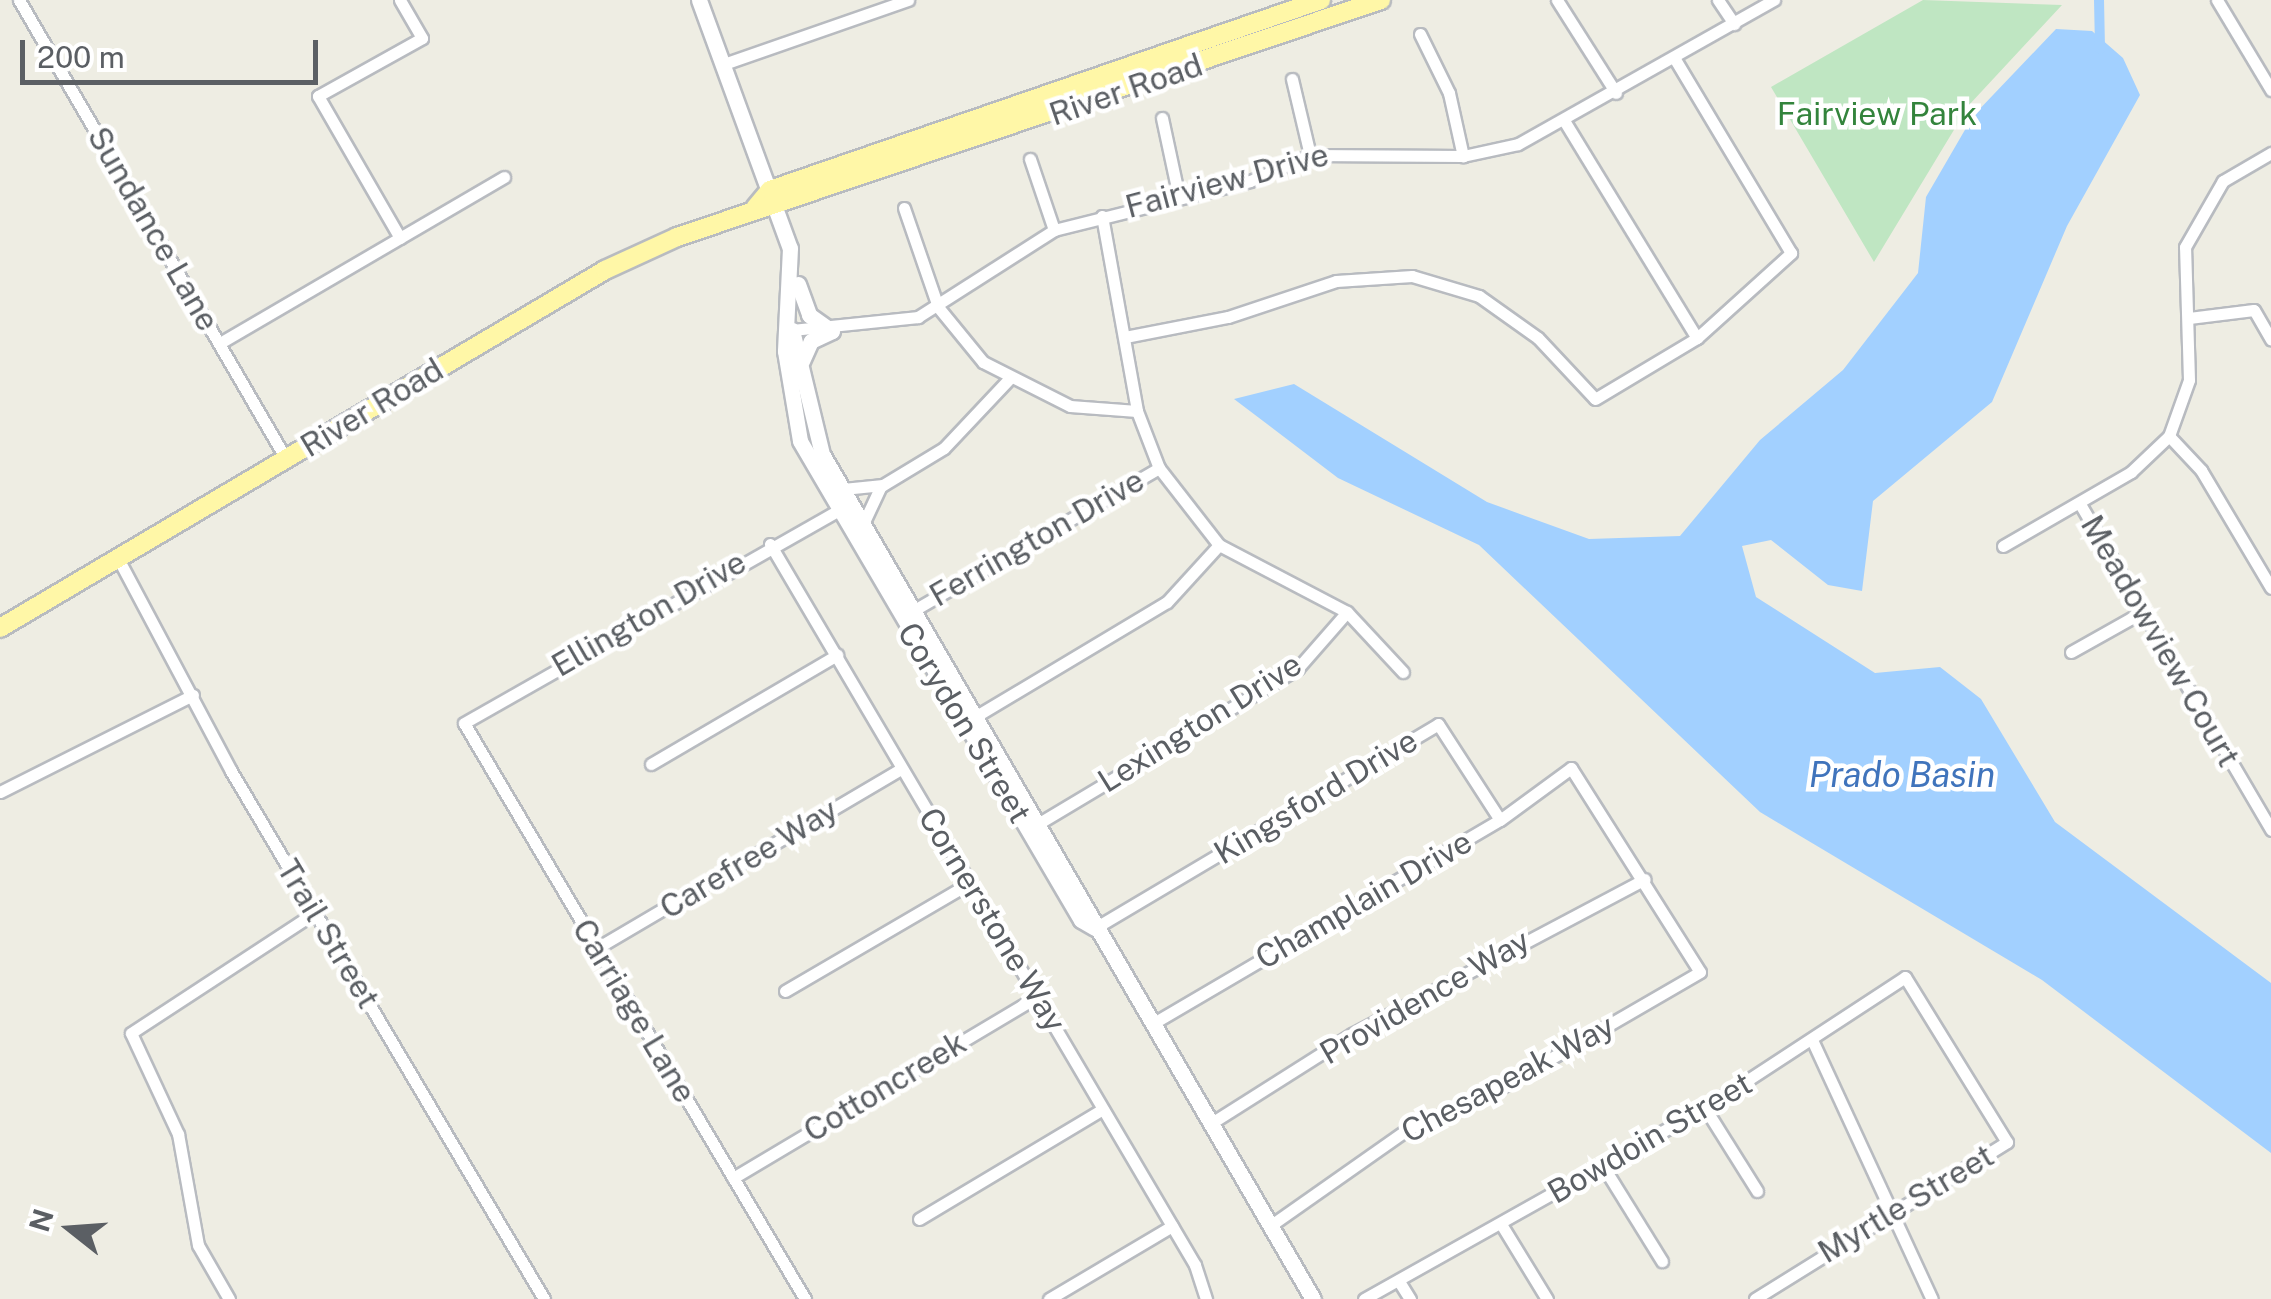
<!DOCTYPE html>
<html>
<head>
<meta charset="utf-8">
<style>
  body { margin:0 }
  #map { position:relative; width:2271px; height:1299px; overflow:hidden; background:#eeede3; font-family:"Public Sans",sans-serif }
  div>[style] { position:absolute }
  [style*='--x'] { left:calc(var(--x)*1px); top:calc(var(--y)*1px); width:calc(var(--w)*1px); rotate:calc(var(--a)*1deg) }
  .green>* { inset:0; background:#bfe6c2 }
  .water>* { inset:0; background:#a2d0ff }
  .canal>* { height:10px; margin:-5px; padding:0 5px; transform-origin:5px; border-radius:5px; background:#a2d0ff }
  .roads { filter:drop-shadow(2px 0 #b8bbc0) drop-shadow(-2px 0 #b8bbc0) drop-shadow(0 2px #b8bbc0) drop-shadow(0 -2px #b8bbc0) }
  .minor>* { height:11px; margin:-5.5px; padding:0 5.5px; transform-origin:5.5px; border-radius:5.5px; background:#fff }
  .secondary>* { height:15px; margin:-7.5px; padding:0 7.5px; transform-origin:7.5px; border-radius:7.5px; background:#fff }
  .primary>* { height:18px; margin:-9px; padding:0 9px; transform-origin:9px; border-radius:9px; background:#fff7a7 }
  span { translate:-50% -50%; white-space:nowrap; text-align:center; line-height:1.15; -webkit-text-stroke:9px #fff; paint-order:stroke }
  .street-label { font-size:32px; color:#5b5f64 }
  .park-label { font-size:32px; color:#33843c }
  .water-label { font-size:35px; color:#4074bc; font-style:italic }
  .north { position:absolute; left:20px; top:1179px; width:100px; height:100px; -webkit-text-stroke:8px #fff; paint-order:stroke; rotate:287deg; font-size:28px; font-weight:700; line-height:40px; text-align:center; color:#5b5f64 }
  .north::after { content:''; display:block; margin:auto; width:35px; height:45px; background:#5b5f64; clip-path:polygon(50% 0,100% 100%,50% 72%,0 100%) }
  .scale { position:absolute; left:20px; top:40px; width:298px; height:45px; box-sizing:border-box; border:5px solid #5b5f64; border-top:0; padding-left:12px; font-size:30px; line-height:35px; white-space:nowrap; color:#5b5f64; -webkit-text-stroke:8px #fff; paint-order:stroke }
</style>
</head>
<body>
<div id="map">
  <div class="green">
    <i style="clip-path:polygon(1923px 0,2062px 5px,1969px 105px,1874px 262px,1771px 87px)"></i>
  </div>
  <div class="water">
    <i style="clip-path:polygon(2056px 29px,2092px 31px,2123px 58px,2140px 95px,2067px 226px,1992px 402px,1873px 501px,1862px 591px,1828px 585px,1771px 540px,1742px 546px,1756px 597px,1875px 673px,1940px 667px,1981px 699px,2055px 822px,2271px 983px,2271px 1153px,2042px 980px,1760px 812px,1479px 545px,1338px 478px,1234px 399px,1294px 384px,1487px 502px,1589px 539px,1680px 536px,1760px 440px,1843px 370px,1918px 273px,1926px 197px,1973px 116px)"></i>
  </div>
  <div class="canal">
    <i style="--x:2099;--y:0;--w:49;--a:88.8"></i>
  </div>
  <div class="roads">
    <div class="minor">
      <i style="--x:19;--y:0;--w:531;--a:59.81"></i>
      <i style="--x:1557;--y:0;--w:110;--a:57.6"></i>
      <i style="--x:1718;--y:0;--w:29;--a:56"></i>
      <i style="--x:2217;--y:0;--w:105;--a:59"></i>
      <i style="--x:1420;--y:34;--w:66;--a:63.8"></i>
      <i style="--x:1449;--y:93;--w:65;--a:77.5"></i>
      <i style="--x:724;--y:64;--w:195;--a:-19.2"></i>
      <i style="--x:1292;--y:79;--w:78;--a:76.7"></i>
      <i style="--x:1162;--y:118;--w:81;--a:77.9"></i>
      <i style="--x:1565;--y:122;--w:253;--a:58.6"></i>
      <i style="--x:1030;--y:159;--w:75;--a:71.3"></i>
      <i style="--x:904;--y:208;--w:105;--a:71"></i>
      <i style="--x:938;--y:307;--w:71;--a:50.7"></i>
      <i style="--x:983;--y:362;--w:97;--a:26.8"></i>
      <i style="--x:1070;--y:406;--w:67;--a:4.3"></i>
      <i style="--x:1102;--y:216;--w:198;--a:79.8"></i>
      <i style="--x:1137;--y:411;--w:61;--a:68.9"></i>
      <i style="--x:1159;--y:468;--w:98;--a:52.1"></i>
      <i style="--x:1219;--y:545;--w:144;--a:27.6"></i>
      <i style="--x:1347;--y:612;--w:82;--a:47"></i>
      <i style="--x:400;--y:238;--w:164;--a:-120"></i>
      <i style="--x:318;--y:96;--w:119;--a:-29.1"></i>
      <i style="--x:422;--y:38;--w:44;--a:-120.1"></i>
      <i style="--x:2189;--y:318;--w:65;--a:-7"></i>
      <i style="--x:2254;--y:310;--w:34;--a:60"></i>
      <i style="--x:792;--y:330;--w:127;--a:-5.9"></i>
      <i style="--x:918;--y:317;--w:161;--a:-32.6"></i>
      <i style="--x:1054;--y:230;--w:202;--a:-14"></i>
      <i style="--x:1250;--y:181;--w:65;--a:-23.4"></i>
      <i style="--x:1310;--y:155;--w:153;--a:0.4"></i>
      <i style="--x:1463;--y:156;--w:56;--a:-12.3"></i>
      <i style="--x:1518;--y:144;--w:294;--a:-29.4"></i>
      <i style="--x:1125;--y:337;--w:105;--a:-11"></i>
      <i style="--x:1228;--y:317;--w:114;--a:-18.4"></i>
      <i style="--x:1336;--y:281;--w:76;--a:-3.8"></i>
      <i style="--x:1412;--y:276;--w:70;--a:16.6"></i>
      <i style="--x:1479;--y:296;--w:72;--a:35.4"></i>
      <i style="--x:1538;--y:338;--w:83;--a:46.9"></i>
      <i style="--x:1595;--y:399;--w:119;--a:-30.9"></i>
      <i style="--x:1697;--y:338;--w:127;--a:-42.1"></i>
      <i style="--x:1791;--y:253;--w:226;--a:-120.9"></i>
      <i style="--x:220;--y:343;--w:329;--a:-30.3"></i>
      <i style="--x:2169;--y:436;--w:47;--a:46.7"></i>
      <i style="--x:2201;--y:470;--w:137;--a:59.3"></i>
      <i style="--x:843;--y:489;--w:40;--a:-5.7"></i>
      <i style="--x:883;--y:485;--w:71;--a:-31.2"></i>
      <i style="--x:944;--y:448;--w:95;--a:-46.7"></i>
      <i style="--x:2080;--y:504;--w:378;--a:59.6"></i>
      <i style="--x:864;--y:522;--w:38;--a:-65"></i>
      <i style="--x:770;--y:544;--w:837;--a:59.48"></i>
      <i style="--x:1195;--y:1265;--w:36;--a:72"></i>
      <i style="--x:2003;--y:546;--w:148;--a:-30"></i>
      <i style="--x:2131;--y:472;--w:52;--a:-43.5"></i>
      <i style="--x:2169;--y:436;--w:59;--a:-70.3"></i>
      <i style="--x:2189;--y:380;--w:133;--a:-91.7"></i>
      <i style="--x:2185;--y:247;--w:76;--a:-60.1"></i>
      <i style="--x:2223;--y:181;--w:56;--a:-30.3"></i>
      <i style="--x:121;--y:564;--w:234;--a:62"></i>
      <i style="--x:231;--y:771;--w:614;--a:59.34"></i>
      <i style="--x:916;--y:609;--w:281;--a:-30.1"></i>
      <i style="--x:2071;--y:652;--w:84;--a:-29.3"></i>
      <i style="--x:978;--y:715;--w:220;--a:-30.9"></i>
      <i style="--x:1167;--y:602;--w:77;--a:-47.6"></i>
      <i style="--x:651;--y:764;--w:216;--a:-30.4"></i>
      <i style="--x:0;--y:792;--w:216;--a:-26.7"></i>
      <i style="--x:1041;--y:822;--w:300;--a:-30.9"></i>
      <i style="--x:1298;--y:668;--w:74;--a:-48.8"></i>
      <i style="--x:1095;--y:928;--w:399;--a:-30.7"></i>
      <i style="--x:1438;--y:724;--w:114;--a:57.1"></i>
      <i style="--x:597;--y:948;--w:353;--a:-30.5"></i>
      <i style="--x:785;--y:991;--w:214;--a:-30.3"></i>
      <i style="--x:1152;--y:1024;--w:403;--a:-30.4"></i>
      <i style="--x:1500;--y:820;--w:88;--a:-36.2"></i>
      <i style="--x:1571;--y:768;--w:241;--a:57.7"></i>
      <i style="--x:1700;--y:972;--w:250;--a:149.9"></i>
      <i style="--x:1484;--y:1097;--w:82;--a:157.2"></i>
      <i style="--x:1408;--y:1129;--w:169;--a:144.9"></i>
      <i style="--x:1813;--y:1042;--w:283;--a:65.2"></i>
      <i style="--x:1705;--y:1108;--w:98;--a:57.9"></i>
      <i style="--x:1210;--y:1124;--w:168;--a:-32.4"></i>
      <i style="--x:1352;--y:1034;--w:331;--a:-27.9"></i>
      <i style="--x:1603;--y:1166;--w:112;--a:58.2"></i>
      <i style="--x:733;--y:1178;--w:355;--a:-30.8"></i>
      <i style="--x:919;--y:1219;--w:214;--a:-30.9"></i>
      <i style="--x:1501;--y:1224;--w:88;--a:58.5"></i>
      <i style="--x:1400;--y:1283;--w:19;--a:58"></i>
      <i style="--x:229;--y:1299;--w:62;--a:-119.9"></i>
      <i style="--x:198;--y:1245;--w:113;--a:-100.2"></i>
      <i style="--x:178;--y:1134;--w:111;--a:-115"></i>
      <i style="--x:131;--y:1033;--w:221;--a:-33.2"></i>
      <i style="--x:805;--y:1299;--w:669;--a:-120.63"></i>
      <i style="--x:464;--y:723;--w:429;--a:-29.6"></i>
      <i style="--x:1049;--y:1299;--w:143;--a:-30.7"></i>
      <i style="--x:1364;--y:1299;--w:391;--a:-29.3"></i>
      <i style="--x:1705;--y:1108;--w:239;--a:-33.2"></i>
      <i style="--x:1905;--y:977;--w:194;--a:58.3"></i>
      <i style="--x:2007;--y:1142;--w:297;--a:148.1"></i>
    </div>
    <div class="secondary">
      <i style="--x:699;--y:0;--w:264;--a:69.9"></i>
      <i style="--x:790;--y:248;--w:103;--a:92.8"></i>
      <i style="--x:785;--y:351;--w:91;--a:80.5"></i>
      <i style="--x:800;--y:441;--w:555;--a:59.6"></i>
      <i style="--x:1081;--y:920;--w:16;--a:30"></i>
      <i style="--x:798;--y:284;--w:33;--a:70"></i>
      <i style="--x:809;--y:315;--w:28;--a:35"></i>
      <i style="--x:792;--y:330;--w:128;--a:76.4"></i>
      <i style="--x:822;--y:454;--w:977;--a:59.84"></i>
      <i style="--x:802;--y:361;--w:22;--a:-66"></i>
      <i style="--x:811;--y:341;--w:23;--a:-25"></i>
    </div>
    <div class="primary">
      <i style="--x:755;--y:208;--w:23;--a:-50"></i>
      <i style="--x:770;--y:190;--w:583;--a:-19.03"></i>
      <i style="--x:0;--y:628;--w:703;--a:-30.61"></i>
      <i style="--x:605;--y:270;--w:79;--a:-24.6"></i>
      <i style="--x:677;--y:237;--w:743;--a:-18.61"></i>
    </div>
  </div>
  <div class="street-label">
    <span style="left:1126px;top:90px;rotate:-19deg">River Road</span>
    <span style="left:1227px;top:181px;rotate:-15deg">Fairview Drive</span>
    <span style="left:153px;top:229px;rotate:60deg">Sundance Lane</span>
    <span style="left:372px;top:408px;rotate:-31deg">River Road</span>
    <span style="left:1037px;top:538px;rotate:-30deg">Ferrington Drive</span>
    <span style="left:649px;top:614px;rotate:-30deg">Ellington Drive</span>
    <span style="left:2160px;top:641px;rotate:60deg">Meadowview Court</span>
    <span style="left:964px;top:723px;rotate:59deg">Corydon Street</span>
    <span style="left:1200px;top:723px;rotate:-32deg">Lexington Drive</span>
    <span style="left:1316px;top:797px;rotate:-31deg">Kingsford Drive</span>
    <span style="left:749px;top:859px;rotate:-31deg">Carefree Way</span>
    <span style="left:1364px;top:900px;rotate:-30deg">Champlain Drive</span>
    <span style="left:992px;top:920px;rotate:59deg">Cornerstone Way</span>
    <span style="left:328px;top:934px;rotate:59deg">Trail Street</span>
    <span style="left:1425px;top:997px;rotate:-30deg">Providence Way</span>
    <span style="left:634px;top:1011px;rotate:59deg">Carriage Lane</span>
    <span style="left:1508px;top:1079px;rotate:-28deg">Chesapeak Way</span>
    <span style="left:885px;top:1087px;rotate:-31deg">Cottoncreek</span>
    <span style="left:1650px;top:1138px;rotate:-30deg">Bowdoin Street</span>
    <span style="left:1906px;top:1204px;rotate:-31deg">Myrtle Street</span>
  </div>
  <div class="park-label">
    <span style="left:1877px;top:114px">Fairview Park</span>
  </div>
  <div class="water-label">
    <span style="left:1902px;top:775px">Prado Basin</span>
  </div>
  <div class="north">N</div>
  <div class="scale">200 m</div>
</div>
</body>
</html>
